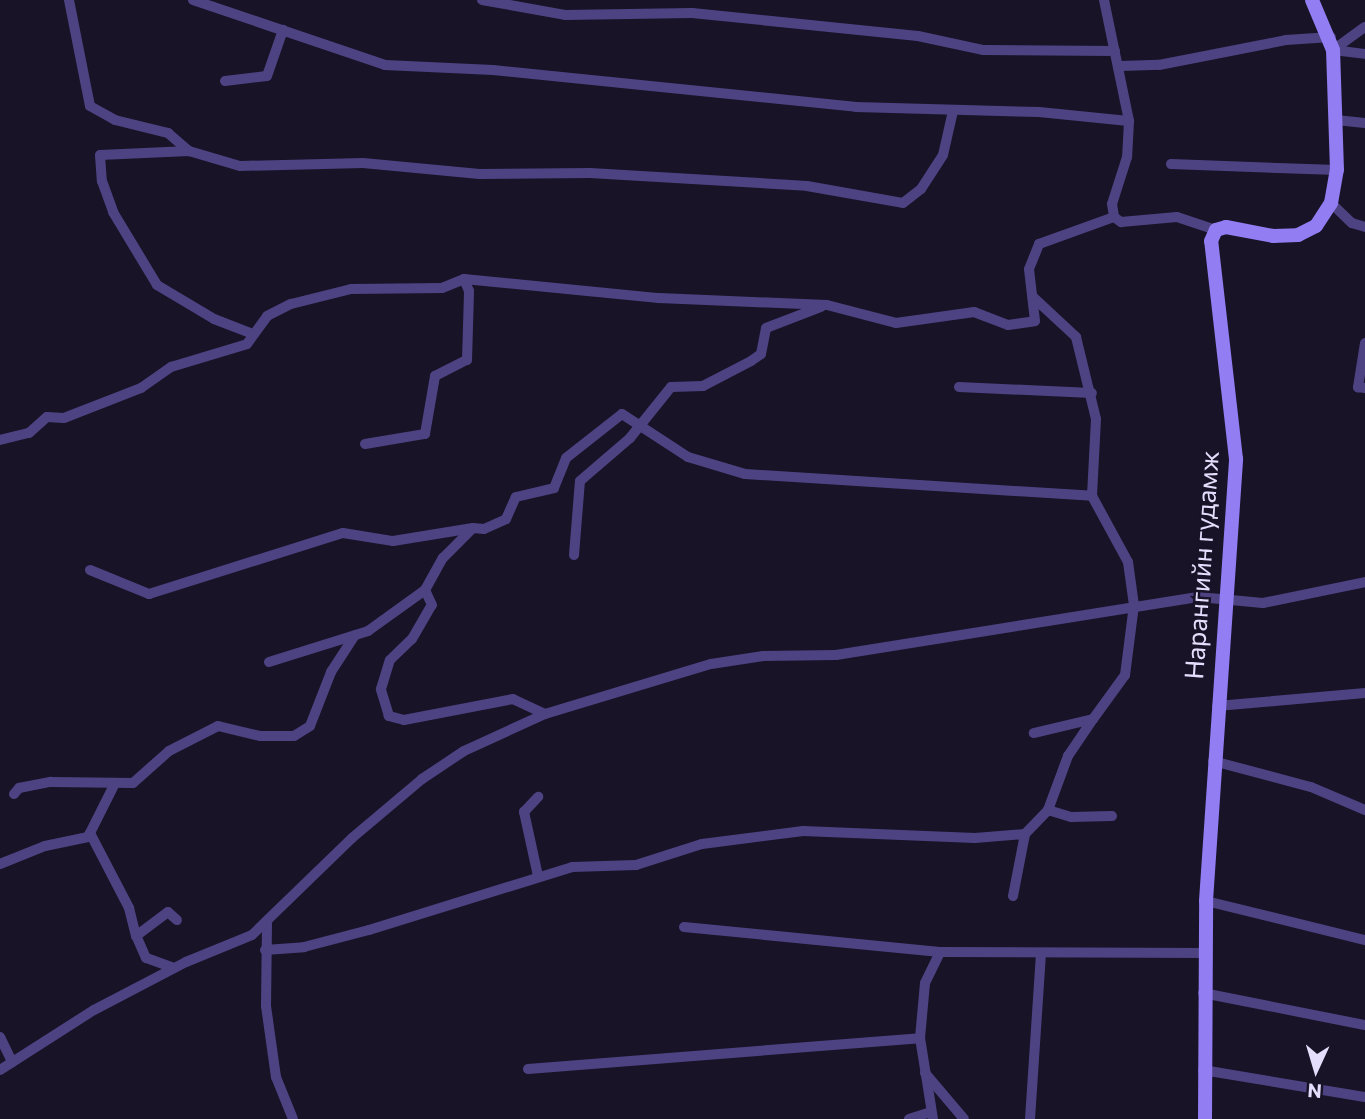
<!DOCTYPE html>
<html>
<head>
<meta charset="utf-8">
<style>
  body { margin:0 }
  #map { position:relative; width:1365px; height:1119px; overflow:hidden; background:#191328; font-family:Commissioner,sans-serif }
  div>[style] { position:absolute }
  [style*='--x'] { left:calc(var(--x)*1px); top:calc(var(--y)*1px); width:calc(var(--w)*1px); rotate:calc(var(--a)*1deg) }
  .minor>* { height:10px; margin:-5px; padding:0 5px; transform-origin:5px; border-radius:5px; background:#4e4382 }
  .secondary>* { height:14px; margin:-7px; padding:0 7px; transform-origin:7px; border-radius:7px; background:#927df2 }
  span { translate:-50% -50%; white-space:nowrap; text-align:center; line-height:1.15; -webkit-text-stroke:5px #191328; paint-order:stroke }
  .street-label { font-size:26px; color:#e5ddfc }
  .north { position:absolute; left:1281px; top:1035px; width:70px; height:70px; -webkit-text-stroke:5px #191328; paint-order:stroke; rotate:184deg; font-size:19px; font-weight:700; line-height:28px; text-align:center; color:#e5ddfc }
  .north::after { content:''; display:block; margin:auto; width:24px; height:32px; background:#e5ddfc; clip-path:polygon(50% 0,100% 100%,50% 72%,0 100%) }
</style>
</head>
<body>
<div id="map">
  <div class="minor">
    <i style="--x:69;--y:0;--w:108;--a:78.8"></i>
    <i style="--x:90;--y:106;--w:29;--a:29"></i>
    <i style="--x:115;--y:120;--w:55;--a:13.8"></i>
    <i style="--x:168;--y:133;--w:28;--a:41"></i>
    <i style="--x:189;--y:151;--w:89;--a:177.4"></i>
    <i style="--x:100;--y:155;--w:26;--a:86"></i>
    <i style="--x:102;--y:181;--w:33;--a:70"></i>
    <i style="--x:113;--y:212;--w:85;--a:58.9"></i>
    <i style="--x:157;--y:285;--w:66;--a:30.8"></i>
    <i style="--x:214;--y:319;--w:42;--a:21"></i>
    <i style="--x:193;--y:0;--w:203;--a:18.7"></i>
    <i style="--x:385;--y:65;--w:108;--a:2.7"></i>
    <i style="--x:493;--y:70;--w:365;--a:5.8"></i>
    <i style="--x:856;--y:107;--w:183;--a:1.6"></i>
    <i style="--x:1039;--y:112;--w:90;--a:5.7"></i>
    <i style="--x:482;--y:0;--w:84;--a:10.2"></i>
    <i style="--x:565;--y:15;--w:127;--a:-0.9"></i>
    <i style="--x:692;--y:13;--w:227;--a:5.8"></i>
    <i style="--x:918;--y:36;--w:66;--a:12.2"></i>
    <i style="--x:983;--y:50;--w:132;--a:0.4"></i>
    <i style="--x:1104;--y:0;--w:124;--a:78.3"></i>
    <i style="--x:1129;--y:121;--w:36;--a:93"></i>
    <i style="--x:1127;--y:157;--w:49;--a:107.7"></i>
    <i style="--x:1112;--y:204;--w:13;--a:81"></i>
    <i style="--x:1114;--y:217;--w:9;--a:36"></i>
    <i style="--x:1121;--y:222;--w:56;--a:-5.1"></i>
    <i style="--x:1177;--y:217;--w:41;--a:18.4"></i>
    <i style="--x:1333;--y:50;--w:39;--a:-36"></i>
    <i style="--x:1333;--y:50;--w:32;--a:7"></i>
    <i style="--x:1121;--y:66;--w:38;--a:-2"></i>
    <i style="--x:1159;--y:65;--w:129;--a:-11.1"></i>
    <i style="--x:1286;--y:40;--w:45;--a:-3.8"></i>
    <i style="--x:225;--y:81;--w:42;--a:-6.8"></i>
    <i style="--x:267;--y:76;--w:49;--a:-70.8"></i>
    <i style="--x:1336;--y:120;--w:29;--a:6"></i>
    <i style="--x:189;--y:151;--w:53;--a:16.4"></i>
    <i style="--x:240;--y:166;--w:123;--a:-1.4"></i>
    <i style="--x:363;--y:163;--w:117;--a:5.4"></i>
    <i style="--x:479;--y:174;--w:111;--a:-0.5"></i>
    <i style="--x:590;--y:173;--w:217;--a:3.4"></i>
    <i style="--x:807;--y:186;--w:97;--a:10"></i>
    <i style="--x:903;--y:203;--w:23;--a:-38"></i>
    <i style="--x:921;--y:189;--w:40;--a:-57.1"></i>
    <i style="--x:943;--y:155;--w:45;--a:-77.2"></i>
    <i style="--x:1171;--y:164;--w:166;--a:2.1"></i>
    <i style="--x:1331;--y:203;--w:29;--a:44"></i>
    <i style="--x:1352;--y:223;--w:14;--a:17"></i>
    <i style="--x:1033;--y:297;--w:59;--a:42.9"></i>
    <i style="--x:1076;--y:337;--w:84;--a:76.3"></i>
    <i style="--x:1096;--y:419;--w:77;--a:93"></i>
    <i style="--x:1092;--y:496;--w:75;--a:61.4"></i>
    <i style="--x:1128;--y:562;--w:43;--a:82.1"></i>
    <i style="--x:1134;--y:605;--w:71;--a:97.3"></i>
    <i style="--x:1125;--y:675;--w:54;--a:126"></i>
    <i style="--x:1093;--y:719;--w:61;--a:166.7"></i>
    <i style="--x:1365;--y:343;--w:45;--a:99"></i>
    <i style="--x:1358;--y:387;--w:7;--a:8"></i>
    <i style="--x:959;--y:387;--w:133;--a:2.6"></i>
    <i style="--x:0;--y:440;--w:30;--a:-14"></i>
    <i style="--x:29;--y:433;--w:24;--a:-42"></i>
    <i style="--x:47;--y:417;--w:17;--a:3"></i>
    <i style="--x:64;--y:418;--w:83;--a:-21.3"></i>
    <i style="--x:141;--y:388;--w:37;--a:-35"></i>
    <i style="--x:171;--y:367;--w:79;--a:-16.8"></i>
    <i style="--x:247;--y:344;--w:34;--a:-54"></i>
    <i style="--x:267;--y:316;--w:27;--a:-27"></i>
    <i style="--x:291;--y:304;--w:62;--a:-14"></i>
    <i style="--x:351;--y:289;--w:91;--a:-0.6"></i>
    <i style="--x:442;--y:288;--w:24;--a:-22"></i>
    <i style="--x:464;--y:279;--w:196;--a:5.6"></i>
    <i style="--x:659;--y:298;--w:168;--a:2.4"></i>
    <i style="--x:827;--y:305;--w:71;--a:14.6"></i>
    <i style="--x:896;--y:323;--w:79;--a:-8"></i>
    <i style="--x:974;--y:312;--w:36;--a:21"></i>
    <i style="--x:1008;--y:325;--w:27;--a:-8"></i>
    <i style="--x:1035;--y:321;--w:52;--a:-96.6"></i>
    <i style="--x:1029;--y:269;--w:27;--a:-68"></i>
    <i style="--x:1039;--y:244;--w:80;--a:-19.8"></i>
    <i style="--x:365;--y:444;--w:61;--a:-9.5"></i>
    <i style="--x:425;--y:434;--w:59;--a:-80.2"></i>
    <i style="--x:435;--y:376;--w:36;--a:-27"></i>
    <i style="--x:467;--y:360;--w:69;--a:-88.3"></i>
    <i style="--x:469;--y:291;--w:13;--a:-113"></i>
    <i style="--x:574;--y:555;--w:74;--a:-85.4"></i>
    <i style="--x:580;--y:481;--w:66;--a:-40.7"></i>
    <i style="--x:630;--y:438;--w:65;--a:-51.2"></i>
    <i style="--x:671;--y:387;--w:32;--a:-2"></i>
    <i style="--x:703;--y:386;--w:54;--a:-27.5"></i>
    <i style="--x:751;--y:361;--w:12;--a:-35"></i>
    <i style="--x:761;--y:354;--w:26;--a:-79"></i>
    <i style="--x:766;--y:328;--w:59;--a:-20.9"></i>
    <i style="--x:90;--y:570;--w:64;--a:22.1"></i>
    <i style="--x:149;--y:594;--w:203;--a:-17.5"></i>
    <i style="--x:343;--y:533;--w:51;--a:9.1"></i>
    <i style="--x:393;--y:541;--w:81;--a:-9.2"></i>
    <i style="--x:269;--y:662;--w:104;--a:-17.4"></i>
    <i style="--x:368;--y:631;--w:70;--a:-35.7"></i>
    <i style="--x:1217;--y:706;--w:149;--a:-5"></i>
    <i style="--x:545;--y:714;--w:35;--a:-155"></i>
    <i style="--x:513;--y:699;--w:111;--a:169.1"></i>
    <i style="--x:404;--y:720;--w:16;--a:-165"></i>
    <i style="--x:389;--y:716;--w:28;--a:-107"></i>
    <i style="--x:381;--y:689;--w:30;--a:-73"></i>
    <i style="--x:390;--y:660;--w:30;--a:-44"></i>
    <i style="--x:412;--y:639;--w:39;--a:-60"></i>
    <i style="--x:432;--y:605;--w:17;--a:-115"></i>
    <i style="--x:425;--y:590;--w:37;--a:-61"></i>
    <i style="--x:443;--y:558;--w:42;--a:-45"></i>
    <i style="--x:473;--y:528;--w:11;--a:5"></i>
    <i style="--x:484;--y:529;--w:24;--a:-24"></i>
    <i style="--x:506;--y:519;--w:24;--a:-66"></i>
    <i style="--x:516;--y:497;--w:39;--a:-13"></i>
    <i style="--x:554;--y:488;--w:32;--a:-68"></i>
    <i style="--x:566;--y:458;--w:71;--a:-38.2"></i>
    <i style="--x:622;--y:414;--w:79;--a:33.1"></i>
    <i style="--x:688;--y:457;--w:59;--a:16.6"></i>
    <i style="--x:745;--y:474;--w:348;--a:3.6"></i>
    <i style="--x:1213;--y:761;--w:101;--a:14.9"></i>
    <i style="--x:1311;--y:787;--w:59;--a:23.1"></i>
    <i style="--x:14;--y:794;--w:8;--a:-50"></i>
    <i style="--x:19;--y:788;--w:33;--a:-11"></i>
    <i style="--x:51;--y:782;--w:82;--a:0.7"></i>
    <i style="--x:133;--y:783;--w:48;--a:-41.6"></i>
    <i style="--x:169;--y:751;--w:55;--a:-27"></i>
    <i style="--x:218;--y:726;--w:43;--a:13.4"></i>
    <i style="--x:260;--y:736;--w:34;--a:0"></i>
    <i style="--x:294;--y:736;--w:19;--a:-32"></i>
    <i style="--x:310;--y:726;--w:58;--a:-68.7"></i>
    <i style="--x:331;--y:672;--w:44;--a:-57"></i>
    <i style="--x:1048;--y:810;--w:24;--a:17"></i>
    <i style="--x:1071;--y:817;--w:41;--a:-1.4"></i>
    <i style="--x:90;--y:833;--w:85;--a:62.5"></i>
    <i style="--x:129;--y:908;--w:29;--a:76"></i>
    <i style="--x:0;--y:864;--w:48;--a:-21.8"></i>
    <i style="--x:45;--y:846;--w:44;--a:-11.8"></i>
    <i style="--x:88;--y:837;--w:58;--a:-63.4"></i>
    <i style="--x:538;--y:876;--w:66;--a:-102.3"></i>
    <i style="--x:524;--y:812;--w:21;--a:-47"></i>
    <i style="--x:1013;--y:896;--w:63;--a:-79"></i>
    <i style="--x:1025;--y:834;--w:33;--a:-46"></i>
    <i style="--x:1048;--y:810;--w:58;--a:-69.7"></i>
    <i style="--x:1068;--y:756;--w:45;--a:-56"></i>
    <i style="--x:1206;--y:901;--w:164;--a:13.8"></i>
    <i style="--x:267;--y:924;--w:82;--a:90.7"></i>
    <i style="--x:266;--y:1006;--w:72;--a:82"></i>
    <i style="--x:276;--y:1077;--w:45;--a:68"></i>
    <i style="--x:684;--y:927;--w:257;--a:5.6"></i>
    <i style="--x:265;--y:950;--w:39;--a:-4"></i>
    <i style="--x:304;--y:947;--w:67;--a:-14.7"></i>
    <i style="--x:369;--y:930;--w:213;--a:-17.2"></i>
    <i style="--x:572;--y:867;--w:64;--a:-1.8"></i>
    <i style="--x:636;--y:865;--w:69;--a:-17.7"></i>
    <i style="--x:702;--y:844;--w:102;--a:-7.3"></i>
    <i style="--x:803;--y:831;--w:172;--a:2.3"></i>
    <i style="--x:975;--y:838;--w:50;--a:-4.6"></i>
    <i style="--x:174;--y:968;--w:30;--a:-160"></i>
    <i style="--x:146;--y:958;--w:24;--a:-114"></i>
    <i style="--x:136;--y:936;--w:40;--a:-37"></i>
    <i style="--x:168;--y:912;--w:12;--a:42"></i>
    <i style="--x:1203;--y:993;--w:165;--a:11.2"></i>
    <i style="--x:0;--y:1037;--w:28;--a:64"></i>
    <i style="--x:528;--y:1069;--w:393;--a:-4.5"></i>
    <i style="--x:0;--y:1070;--w:112;--a:-32.6"></i>
    <i style="--x:94;--y:1010;--w:104;--a:-27.6"></i>
    <i style="--x:186;--y:962;--w:71;--a:-22.2"></i>
    <i style="--x:252;--y:935;--w:139;--a:-44.1"></i>
    <i style="--x:352;--y:838;--w:92;--a:-40.1"></i>
    <i style="--x:422;--y:779;--w:50;--a:-33.7"></i>
    <i style="--x:464;--y:751;--w:89;--a:-24.6"></i>
    <i style="--x:545;--y:714;--w:173;--a:-16.8"></i>
    <i style="--x:711;--y:664;--w:53;--a:-8.7"></i>
    <i style="--x:763;--y:656;--w:73;--a:-0.8"></i>
    <i style="--x:836;--y:655;--w:368;--a:-9.1"></i>
    <i style="--x:1199;--y:597;--w:64;--a:5.4"></i>
    <i style="--x:1263;--y:603;--w:104;--a:-11.6"></i>
    <i style="--x:1203;--y:1070;--w:164;--a:9.5"></i>
    <i style="--x:925;--y:1073;--w:60;--a:49.7"></i>
    <i style="--x:909;--y:1119;--w:23;--a:-18"></i>
    <i style="--x:933;--y:1119;--w:82;--a:-99.1"></i>
    <i style="--x:920;--y:1038;--w:55;--a:-84.8"></i>
    <i style="--x:925;--y:983;--w:34;--a:-64"></i>
    <i style="--x:940;--y:952;--w:265;--a:0.2"></i>
    <i style="--x:1030;--y:1119;--w:165;--a:-86.2"></i>
  </div>
  <div class="secondary">
    <i style="--x:1205;--y:1119;--w:218;--a:-89.7"></i>
    <i style="--x:1206;--y:901;--w:443;--a:-86.1"></i>
    <i style="--x:1236;--y:459;--w:219;--a:-96.5"></i>
    <i style="--x:1211;--y:241;--w:12;--a:-66"></i>
    <i style="--x:1216;--y:230;--w:10;--a:-17"></i>
    <i style="--x:1226;--y:227;--w:48;--a:10.8"></i>
    <i style="--x:1273;--y:236;--w:25;--a:-2"></i>
    <i style="--x:1298;--y:235;--w:20;--a:-27"></i>
    <i style="--x:1316;--y:226;--w:27;--a:-57"></i>
    <i style="--x:1331;--y:203;--w:34;--a:-80"></i>
    <i style="--x:1337;--y:170;--w:120;--a:-91.9"></i>
    <i style="--x:1333;--y:50;--w:54;--a:-112.8"></i>
  </div>
  <div class="street-label">
    <span style="left:1201px;top:565px;rotate:-86deg">Нарангийн гудамж</span>
  </div>
  <div class="north">N</div>
</div>
</body>
</html>
